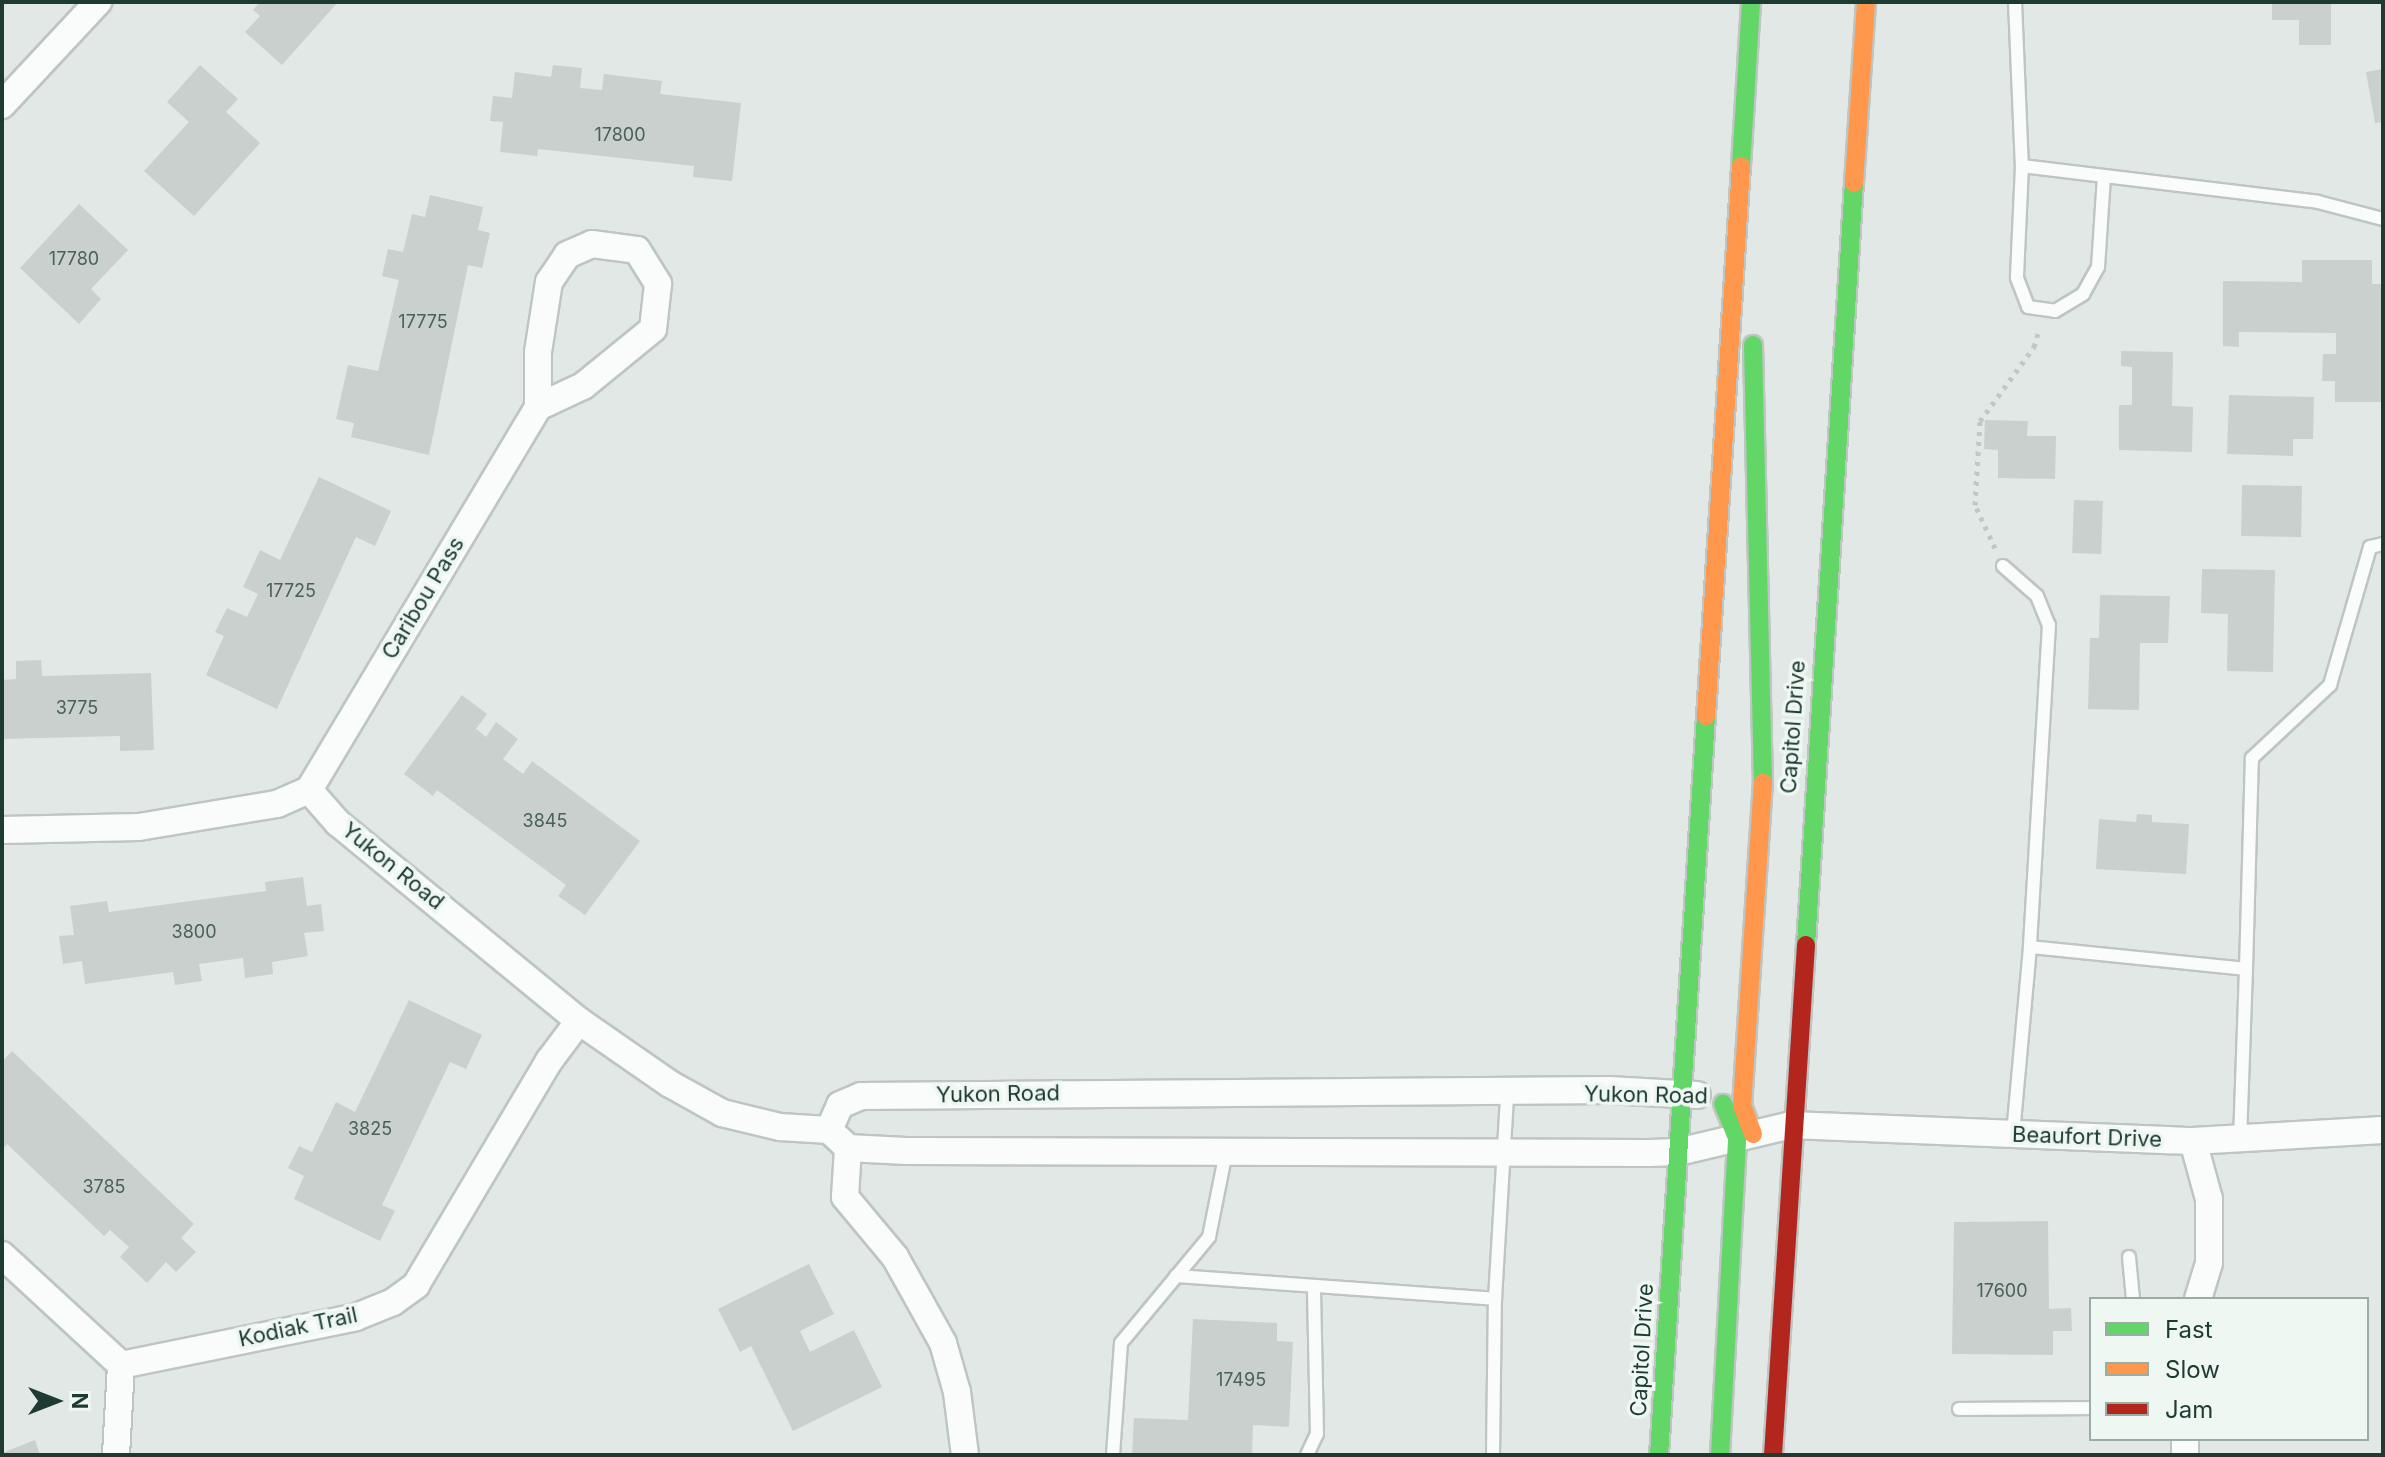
<!DOCTYPE html>
<html>
<head>
<meta charset="utf-8">
<style>
  body { margin:0 }
  #map { position:relative; width:2385px; height:1457px; overflow:hidden; background:#e1e8e5; font-family:Inter,sans-serif }
  div>[style] { position:absolute }
  [style*='--x'] { left:calc(var(--x)*1px); top:calc(var(--y)*1px); width:calc(var(--w)*1px); rotate:calc(var(--a)*1deg) }
  .building>* { inset:0; background:#cad0cd; transform-origin:0 0 }
  .path>* { height:5px; margin-top:-2.5px; transform-origin:0; background:repeating-linear-gradient(90deg,#bfc8c6 0 4px,transparent 0 10px) }
  .roads { filter:drop-shadow(2px 0 #bec5c2) drop-shadow(-2px 0 #bec5c2) drop-shadow(0 2px #bec5c2) drop-shadow(0 -2px #bec5c2) }
  .lane>* { height:12px; margin:-6px; padding:0 6px; transform-origin:6px; border-radius:6px; background:#fafcfb }
  .street>* { height:26px; margin:-13px; padding:0 13px; transform-origin:13px; border-radius:13px; background:#fafcfb }
  .fast>* { height:18px; margin:-9px; padding:0 9px; transform-origin:9px; border-radius:9px; background:#63d668 }
  .slow>* { height:18px; margin:-9px; padding:0 9px; transform-origin:9px; border-radius:9px; background:#ff974d }
  .jam>* { height:18px; margin:-9px; padding:0 9px; transform-origin:9px; border-radius:9px; background:#b3261e }
  span { translate:-50% -50%; white-space:nowrap; text-align:center; line-height:1.15; -webkit-text-stroke:7px #eef7f2; paint-order:stroke }
  .number-label { font-size:18px; color:#4a615a }
  .number-label span { -webkit-text-stroke-width:0 }
  .street-label { font-size:22px; color:#1e3b33 }
  .frame { position:absolute; inset:0; border:4px solid #1e3b33; pointer-events:none }
  .legend { position:absolute; left:2089px; top:1297px; width:280px; height:144px; box-sizing:border-box; background:#eef7f2; border:2px solid #9baca6; margin:0; padding:10px 14px; list-style:none; font-size:24px; color:#1e3b33 }
  .legend li { display:flex; align-items:center; gap:16px; height:40px }
  .legend b { width:40px; border:2px solid #9baca6 }
  .north { position:absolute; left:16px; top:1361px; width:80px; height:80px; -webkit-text-stroke:6px #eef7f2; paint-order:stroke; rotate:90deg; font-size:22px; font-weight:700; line-height:32px; text-align:center; color:#1e3b33 }
  .north::after { content:''; display:block; margin:auto; width:28px; height:36px; background:#1e3b33; clip-path:polygon(50% 0,100% 100%,50% 72%,0 100%) }
</style>
</head>
<body>
<div id="map">
  <div class="building">
    <i style="clip-path:polygon(260px 2px,338px 2px,282px 65px,245px 32px,260px 16px,253px 10px)"></i>
    <i style="clip-path:polygon(2272px 2px,2331px 2px,2331px 45px,2299px 45px,2299px 20px,2272px 20px)"></i>
    <i style="clip-path:polygon(200px 65px,238px 99px,226px 112px,260px 143px,194px 216px,144px 171px,189px 122px,167px 102px)"></i>
    <i style="clip-path:polygon(553px 65px,582px 68px,580px 88px,602px 90px,604px 74px,662px 81px,660px 94px,741px 103px,732px 181px,693px 177px,694px 166px,538px 149px,537px 156px,500px 152px,503px 122px,490px 121px,493px 96px,512px 98px,515px 72px,551px 77px)"></i>
    <i style="clip-path:polygon(2383px 69px,2383px 122px,2375px 123px,2366px 72px)"></i>
    <i style="clip-path:polygon(430px 195px,483px 207px,478px 230px,490px 233px,482px 268px,468px 265px,429px 455px,351px 437px,354px 423px,336px 419px,348px 365px,378px 371px,399px 280px,382px 276px,388px 249px,403px 252px,412px 214px,425px 217px)"></i>
    <i style="clip-path:polygon(79px 204px,128px 250px,91px 289px,101px 299px,79px 324px,20px 268px)"></i>
    <i style="clip-path:polygon(2302px 260px,2372px 260px,2372px 284px,2383px 284px,2383px 402px,2335px 402px,2335px 381px,2322px 381px,2323px 354px,2336px 354px,2336px 333px,2239px 332px,2239px 347px,2223px 346px,2223px 281px,2302px 282px)"></i>
    <i style="clip-path:polygon(2121px 351px,2173px 352px,2172px 406px,2193px 407px,2192px 452px,2119px 450px,2119px 405px,2132px 405px,2132px 367px,2121px 366px)"></i>
    <i style="clip-path:polygon(2229px 395px,2314px 397px,2313px 439px,2293px 439px,2293px 456px,2227px 454px)"></i>
    <i style="clip-path:polygon(1985px 420px,2028px 421px,2027px 436px,2056px 436px,2055px 479px,1998px 478px,1998px 450px,1984px 449px)"></i>
    <i style="clip-path:polygon(319px 477px,391px 511px,375px 546px,356px 537px,277px 709px,206px 675px,224px 636px,215px 632px,227px 608px,247px 617px,258px 594px,243px 587px,260px 550px,280px 560px)"></i>
    <i style="left:2242px;top:485px;width:60px;height:51px;rotate:1deg"></i>
    <i style="left:2074px;top:500px;width:29px;height:53px;rotate:2deg"></i>
    <i style="clip-path:polygon(2202px 569px,2275px 570px,2273px 672px,2227px 671px,2228px 614px,2201px 613px)"></i>
    <i style="clip-path:polygon(2100px 595px,2170px 596px,2168px 643px,2140px 643px,2139px 710px,2088px 709px,2090px 638px,2099px 638px)"></i>
    <i style="clip-path:polygon(41px 660px,42px 676px,151px 673px,154px 750px,120px 751px,120px 736px,2px 739px,2px 680px,16px 679px,16px 661px)"></i>
    <i style="clip-path:polygon(462px 695px,487px 714px,476px 729px,486px 737px,496px 722px,518px 739px,503px 759px,523px 774px,532px 761px,640px 841px,585px 915px,558px 896px,566px 885px,437px 790px,433px 796px,404px 774px)"></i>
    <i style="clip-path:polygon(2137px 814px,2152px 815px,2152px 822px,2189px 824px,2186px 874px,2096px 869px,2099px 819px,2136px 822px)"></i>
    <i style="clip-path:polygon(303px 877px,307px 906px,321px 904px,324px 931px,304px 933px,308px 956px,272px 962px,273px 974px,245px 978px,243px 958px,199px 964px,202px 981px,175px 985px,173px 972px,85px 984px,82px 961px,63px 964px,59px 936px,74px 935px,70px 906px,107px 901px,109px 912px,266px 891px,265px 882px)"></i>
    <i style="clip-path:polygon(409px 1000px,482px 1035px,466px 1069px,450px 1062px,382px 1205px,395px 1211px,380px 1241px,294px 1199px,304px 1176px,288px 1168px,299px 1146px,312px 1152px,336px 1102px,355px 1112px)"></i>
    <i style="clip-path:polygon(12px 1051px,194px 1224px,181px 1238px,196px 1252px,176px 1272px,166px 1262px,147px 1283px,120px 1257px,129px 1247px,110px 1230px,104px 1236px,7px 1144px,2px 1150px,2px 1062px)"></i>
    <i style="clip-path:polygon(2048px 1221px,2049px 1309px,2071px 1308px,2072px 1331px,2053px 1331px,2053px 1355px,1952px 1354px,1954px 1222px)"></i>
    <i style="clip-path:polygon(809px 1264px,834px 1314px,800px 1331px,810px 1352px,854px 1330px,882px 1387px,793px 1431px,751px 1346px,740px 1352px,718px 1309px)"></i>
    <i style="clip-path:polygon(1193px 1319px,1277px 1323px,1277px 1341px,1293px 1342px,1289px 1427px,1253px 1425px,1252px 1455px,1132px 1455px,1134px 1418px,1188px 1420px)"></i>
    <i style="clip-path:polygon(35px 1440px,40px 1455px,2px 1455px,2px 1453px)"></i>
  </div>
  <div class="path">
    <i style="--x:1995;--y:548;--w:47;--a:-114.9"></i>
    <i style="--x:1975;--y:505;--w:84;--a:-86.6"></i>
    <i style="--x:1980;--y:421;--w:92;--a:-53.9"></i>
    <i style="--x:2034;--y:347;--w:18;--a:-74"></i>
  </div>
  <div class="roads">
    <div class="lane">
      <i style="--x:2015;--y:2;--w:164;--a:87.6"></i>
      <i style="--x:2022;--y:166;--w:298;--a:6.9"></i>
      <i style="--x:2318;--y:202;--w:67;--a:14.7"></i>
      <i style="--x:2022;--y:166;--w:112;--a:92.6"></i>
      <i style="--x:2017;--y:278;--w:31;--a:69"></i>
      <i style="--x:2028;--y:307;--w:27;--a:8"></i>
      <i style="--x:2055;--y:311;--w:33;--a:-31"></i>
      <i style="--x:2083;--y:294;--w:31;--a:-61"></i>
      <i style="--x:2098;--y:267;--w:91;--a:-86.2"></i>
      <i style="--x:2003;--y:566;--w:45;--a:41.4"></i>
      <i style="--x:2037;--y:596;--w:31;--a:68"></i>
      <i style="--x:2049;--y:625;--w:323;--a:93.4"></i>
      <i style="--x:2246;--y:969;--w:211;--a:-88.4"></i>
      <i style="--x:2252;--y:758;--w:107;--a:-43.1"></i>
      <i style="--x:2330;--y:685;--w:144;--a:-73.8"></i>
      <i style="--x:2370;--y:547;--w:13;--a:-13"></i>
      <i style="--x:2013;--y:1134;--w:188;--a:-84.8"></i>
      <i style="--x:2030;--y:947;--w:217;--a:5.8"></i>
      <i style="--x:2246;--y:969;--w:169;--a:92"></i>
      <i style="--x:2129;--y:1257;--w:42;--a:84.6"></i>
      <i style="--x:1176;--y:1276;--w:320;--a:4.1"></i>
      <i style="--x:1495;--y:1299;--w:205;--a:-86.6"></i>
      <i style="--x:1959;--y:1409;--w:132;--a:-0.4"></i>
      <i style="--x:1113;--y:1455;--w:112;--a:-85.9"></i>
      <i style="--x:1121;--y:1343;--w:138;--a:-50.3"></i>
      <i style="--x:1209;--y:1237;--w:87;--a:-78.7"></i>
      <i style="--x:1307;--y:1455;--w:23;--a:-65"></i>
      <i style="--x:1317;--y:1434;--w:148;--a:-91.2"></i>
      <i style="--x:1493;--y:1455;--w:156;--a:-89.3"></i>
    </div>
    <div class="street">
      <i style="--x:2;--y:105;--w:141;--a:-47"></i>
      <i style="--x:592;--y:244;--w:45;--a:7.6"></i>
      <i style="--x:637;--y:250;--w:40;--a:58"></i>
      <i style="--x:658;--y:284;--w:45;--a:96.3"></i>
      <i style="--x:653;--y:329;--w:90;--a:140.8"></i>
      <i style="--x:583;--y:386;--w:50;--a:155"></i>
      <i style="--x:538;--y:407;--w:55;--a:-90"></i>
      <i style="--x:538;--y:352;--w:71;--a:-81.1"></i>
      <i style="--x:549;--y:282;--w:32;--a:-56"></i>
      <i style="--x:567;--y:255;--w:27;--a:-24"></i>
      <i style="--x:309;--y:790;--w:44;--a:48.7"></i>
      <i style="--x:338;--y:823;--w:312;--a:39.4"></i>
      <i style="--x:579;--y:1021;--w:111;--a:34.7"></i>
      <i style="--x:670;--y:1084;--w:60;--a:29.1"></i>
      <i style="--x:722;--y:1113;--w:60;--a:13.6"></i>
      <i style="--x:780;--y:1127;--w:49;--a:3.5"></i>
      <i style="--x:309;--y:790;--w:446;--a:-59.1"></i>
      <i style="--x:2;--y:830;--w:137;--a:-1.3"></i>
      <i style="--x:139;--y:827;--w:140;--a:-9.5"></i>
      <i style="--x:277;--y:804;--w:35;--a:-24"></i>
      <i style="--x:829;--y:1130;--w:26;--a:43"></i>
      <i style="--x:848;--y:1148;--w:58;--a:3"></i>
      <i style="--x:906;--y:1151;--w:743;--a:0.15"></i>
      <i style="--x:1649;--y:1153;--w:29;--a:-2"></i>
      <i style="--x:1678;--y:1152;--w:116;--a:-13.4"></i>
      <i style="--x:1791;--y:1125;--w:402;--a:2.3"></i>
      <i style="--x:2193;--y:1141;--w:190;--a:-3.3"></i>
      <i style="--x:829;--y:1130;--w:27;--a:-66"></i>
      <i style="--x:840;--y:1105;--w:23;--a:-23"></i>
      <i style="--x:861;--y:1096;--w:748;--a:-0.46"></i>
      <i style="--x:1609;--y:1090;--w:88;--a:3.3"></i>
      <i style="--x:2193;--y:1141;--w:60;--a:74.6"></i>
      <i style="--x:2209;--y:1199;--w:64;--a:90"></i>
      <i style="--x:2209;--y:1263;--w:38;--a:107"></i>
      <i style="--x:848;--y:1148;--w:49;--a:93.5"></i>
      <i style="--x:845;--y:1197;--w:78;--a:50.2"></i>
      <i style="--x:895;--y:1257;--w:98;--a:60.8"></i>
      <i style="--x:943;--y:1343;--w:51;--a:74.1"></i>
      <i style="--x:957;--y:1392;--w:64;--a:82.8"></i>
      <i style="--x:2;--y:1255;--w:162;--a:42.7"></i>
      <i style="--x:121;--y:1365;--w:240;--a:-11.5"></i>
      <i style="--x:356;--y:1317;--w:40;--a:-22"></i>
      <i style="--x:393;--y:1302;--w:29;--a:-36"></i>
      <i style="--x:416;--y:1285;--w:261;--a:-59.3"></i>
      <i style="--x:549;--y:1061;--w:50;--a:-53.1"></i>
      <i style="--x:2185;--y:1439;--w:16;--a:90"></i>
      <i style="--x:116;--y:1455;--w:90;--a:-86.8"></i>
    </div>
    <div class="fast">
      <i style="--x:1741;--y:166;--w:164;--a:-86.5"></i>
      <i style="--x:1753;--y:345;--w:438;--a:88.7"></i>
      <i style="--x:1806;--y:945;--w:764;--a:-86.4"></i>
      <i style="--x:1659;--y:1455;--w:740;--a:-86.36"></i>
      <i style="--x:1720;--y:1455;--w:317;--a:-86.9"></i>
      <i style="--x:1737;--y:1138;--w:37;--a:-112"></i>
    </div>
    <div class="slow">
      <i style="--x:1854;--y:183;--w:181;--a:-86.2"></i>
      <i style="--x:1706;--y:716;--w:551;--a:-86.36"></i>
      <i style="--x:1753;--y:1134;--w:30;--a:-111"></i>
      <i style="--x:1742;--y:1106;--w:324;--a:-86.3"></i>
    </div>
    <div class="jam">
      <i style="--x:1773;--y:1455;--w:511;--a:-86.3"></i>
    </div>
  </div>
  <div class="number-label">
    <span style="left:620px;top:135px">17800</span>
    <span style="left:74px;top:259px">17780</span>
    <span style="left:423px;top:322px">17775</span>
    <span style="left:291px;top:591px">17725</span>
    <span style="left:77px;top:708px">3775</span>
    <span style="left:545px;top:821px">3845</span>
    <span style="left:194px;top:932px">3800</span>
    <span style="left:370px;top:1129px">3825</span>
    <span style="left:104px;top:1187px">3785</span>
    <span style="left:2002px;top:1291px">17600</span>
    <span style="left:1241px;top:1380px">17495</span>
  </div>
  <div class="street-label">
    <span style="left:423px;top:598px;rotate:-59deg">Caribou Pass</span>
    <span style="left:1793px;top:727px;rotate:-86deg">Capitol Drive</span>
    <span style="left:393px;top:866px;rotate:39deg">Yukon Road</span>
    <span style="left:998px;top:1094px;rotate:-1deg">Yukon Road</span>
    <span style="left:1646px;top:1095px;rotate:1deg">Yukon Road</span>
    <span style="left:2087px;top:1137px;rotate:2deg">Beaufort Drive</span>
    <span style="left:298px;top:1327px;rotate:-12deg">Kodiak Trail</span>
    <span style="left:1642px;top:1350px;rotate:-87deg">Capitol Drive</span>
  </div>
  <div class="frame"></div>
  <ul class="legend">
  <li><b style="height:10px;background:#63d668"></b>Fast</li>
  <li><b style="height:10px;background:#ff974d"></b>Slow</li>
  <li><b style="height:10px;background:#b3261e"></b>Jam</li>
  </ul>
  <div class="north">N</div>
</div>
</body>
</html>
